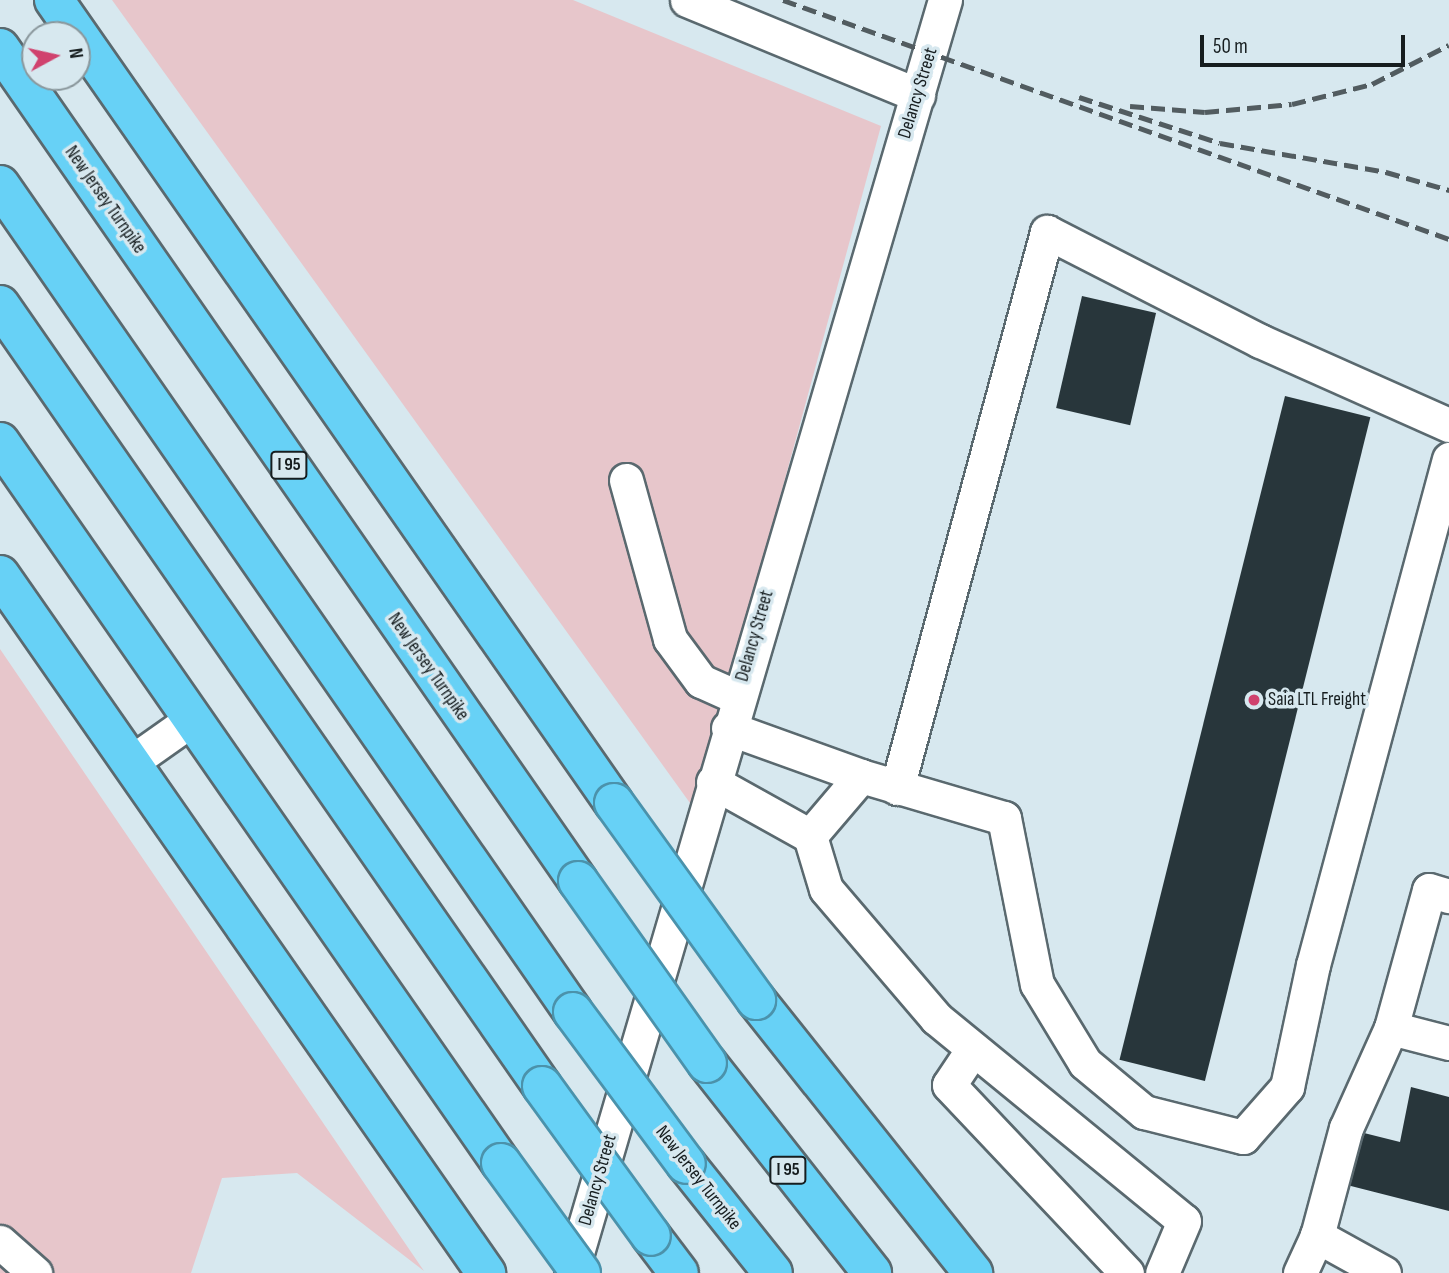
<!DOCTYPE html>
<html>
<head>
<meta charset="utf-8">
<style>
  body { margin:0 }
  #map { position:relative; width:1449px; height:1273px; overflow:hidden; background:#d7e8ef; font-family:"Sofia Sans Condensed",sans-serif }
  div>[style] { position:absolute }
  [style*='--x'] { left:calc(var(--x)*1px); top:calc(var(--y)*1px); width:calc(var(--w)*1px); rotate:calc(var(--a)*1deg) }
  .green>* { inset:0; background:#e7c6cb }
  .building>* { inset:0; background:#28363b; transform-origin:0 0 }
  .roads { filter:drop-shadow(2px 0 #5a696f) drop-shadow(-2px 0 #5a696f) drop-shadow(0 2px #5a696f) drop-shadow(0 -2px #5a696f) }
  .minor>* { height:33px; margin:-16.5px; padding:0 16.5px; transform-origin:16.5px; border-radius:16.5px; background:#fff }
  .highway>* { height:38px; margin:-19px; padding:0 19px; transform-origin:19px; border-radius:19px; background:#67d1f6 }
  .rail>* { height:5px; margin-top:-2.5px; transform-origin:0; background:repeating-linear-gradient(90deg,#525c60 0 14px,transparent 0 21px) }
  .bridges { filter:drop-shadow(2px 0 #4b92ab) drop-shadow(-2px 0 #4b92ab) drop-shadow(0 2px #4b92ab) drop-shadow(0 -2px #4b92ab) }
  .highway-bridge>* { height:38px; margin:-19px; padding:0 19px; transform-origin:19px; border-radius:19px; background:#67d1f6 }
  .dots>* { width:19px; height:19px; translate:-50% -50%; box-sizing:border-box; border:4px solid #d7e8ef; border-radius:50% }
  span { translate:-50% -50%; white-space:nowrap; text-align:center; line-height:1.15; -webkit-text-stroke:7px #d7e8ef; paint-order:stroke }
  .shield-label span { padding:2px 5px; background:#d7e8ef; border:2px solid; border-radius:5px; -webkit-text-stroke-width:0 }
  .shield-label { font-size:18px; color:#161d1f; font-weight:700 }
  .street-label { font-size:19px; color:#161d1f }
  .poi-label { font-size:19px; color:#161d1f }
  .left { translate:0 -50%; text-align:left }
  .north { position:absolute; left:21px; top:21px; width:70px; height:70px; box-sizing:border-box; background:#d7e8ef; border:2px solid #8a979c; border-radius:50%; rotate:82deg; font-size:19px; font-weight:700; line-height:28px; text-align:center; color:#161d1f }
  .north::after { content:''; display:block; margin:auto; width:24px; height:32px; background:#d0426e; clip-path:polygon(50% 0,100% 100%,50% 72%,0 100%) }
  .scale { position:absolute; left:1200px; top:35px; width:205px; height:32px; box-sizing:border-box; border:4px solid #161d1f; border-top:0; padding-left:9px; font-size:21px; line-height:24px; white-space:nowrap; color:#161d1f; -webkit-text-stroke:5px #d7e8ef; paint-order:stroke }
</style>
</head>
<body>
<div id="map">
  <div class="green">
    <i style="clip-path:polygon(112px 0,573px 0,881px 126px,695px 810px)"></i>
    <i style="clip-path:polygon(0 649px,424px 1271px,297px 1173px,222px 1178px,191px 1273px,0 1273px)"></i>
  </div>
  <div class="building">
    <i style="left:1082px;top:296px;width:76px;height:115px;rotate:13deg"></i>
    <i style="left:1285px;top:396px;width:88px;height:684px;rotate:14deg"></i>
    <i style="clip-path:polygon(1411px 1087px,1449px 1097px,1449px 1211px,1347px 1185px,1360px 1132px,1400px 1142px)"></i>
  </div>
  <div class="roads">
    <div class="minor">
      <i style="--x:687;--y:0;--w:250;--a:22.4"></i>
      <i style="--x:626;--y:480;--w:165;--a:74.5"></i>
      <i style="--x:670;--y:639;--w:52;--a:53.6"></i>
      <i style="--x:701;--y:681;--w:39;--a:24"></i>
      <i style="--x:728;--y:728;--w:141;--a:19.8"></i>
      <i style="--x:861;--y:776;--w:79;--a:130.4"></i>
      <i style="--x:130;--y:763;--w:75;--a:-35.2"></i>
      <i style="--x:861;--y:776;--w:149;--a:16.4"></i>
      <i style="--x:1004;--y:818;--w:169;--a:78.8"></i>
      <i style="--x:1037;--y:984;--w:92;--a:58.7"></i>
      <i style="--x:1085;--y:1063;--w:77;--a:39.7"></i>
      <i style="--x:1144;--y:1112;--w:102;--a:14.2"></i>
      <i style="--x:1243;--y:1137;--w:67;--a:-48.7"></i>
      <i style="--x:1287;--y:1087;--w:125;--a:-78"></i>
      <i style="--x:1313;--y:965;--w:524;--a:-74.96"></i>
      <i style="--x:713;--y:782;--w:111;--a:29.1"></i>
      <i style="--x:810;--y:836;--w:55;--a:73.2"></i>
      <i style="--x:826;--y:889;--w:170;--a:49.5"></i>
      <i style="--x:936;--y:1018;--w:320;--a:39.3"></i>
      <i style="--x:1184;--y:1221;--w:56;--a:112.9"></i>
      <i style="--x:897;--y:788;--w:576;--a:-74.9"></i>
      <i style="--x:1047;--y:232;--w:239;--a:27.1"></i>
      <i style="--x:1260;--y:341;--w:207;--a:24"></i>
      <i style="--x:1391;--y:1028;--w:60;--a:14.5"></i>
      <i style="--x:973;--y:1049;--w:43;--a:123.7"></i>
      <i style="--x:949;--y:1085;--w:259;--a:46.6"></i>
      <i style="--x:0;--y:1242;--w:47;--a:41.5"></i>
      <i style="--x:571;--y:1273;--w:1327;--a:-73.63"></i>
      <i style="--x:1300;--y:1273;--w:41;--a:-65.3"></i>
      <i style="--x:1384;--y:1273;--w:77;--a:-151.1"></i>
      <i style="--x:1317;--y:1236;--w:112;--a:-75"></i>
      <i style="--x:1346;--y:1128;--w:110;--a:-65.8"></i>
      <i style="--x:1391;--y:1028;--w:143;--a:-74.6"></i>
      <i style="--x:1429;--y:890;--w:21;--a:17"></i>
    </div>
    <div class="highway">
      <i style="--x:54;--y:0;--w:979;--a:55.11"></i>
      <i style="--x:0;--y:48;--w:1014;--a:55.24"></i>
      <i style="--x:0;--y:185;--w:1006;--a:55.28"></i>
      <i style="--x:0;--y:305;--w:951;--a:55.24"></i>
      <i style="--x:0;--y:442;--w:878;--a:55.21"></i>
      <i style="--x:0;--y:575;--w:851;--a:55.15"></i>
      <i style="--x:756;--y:1000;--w:349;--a:51.5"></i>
      <i style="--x:707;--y:1063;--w:267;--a:51.8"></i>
      <i style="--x:686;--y:1164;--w:139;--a:51.4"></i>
      <i style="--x:651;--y:1236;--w:46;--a:52.9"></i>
    </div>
  </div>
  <div class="rail">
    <i style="--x:783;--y:0;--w:708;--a:19.74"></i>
    <i style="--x:1079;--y:97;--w:148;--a:18.1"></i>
    <i style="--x:1220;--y:143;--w:169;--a:9.9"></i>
    <i style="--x:1386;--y:172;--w:66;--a:15.9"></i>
    <i style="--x:1130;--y:106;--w:75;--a:4.6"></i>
    <i style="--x:1205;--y:112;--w:87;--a:-5.3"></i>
    <i style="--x:1292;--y:104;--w:82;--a:-14"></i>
    <i style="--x:1372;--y:84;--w:86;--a:-26.9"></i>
  </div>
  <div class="bridges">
    <div class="highway-bridge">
      <i style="--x:614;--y:803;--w:243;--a:54.2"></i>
      <i style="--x:578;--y:881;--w:223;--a:54.7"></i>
      <i style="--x:573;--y:1012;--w:189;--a:53.4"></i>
      <i style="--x:542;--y:1086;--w:185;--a:54"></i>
      <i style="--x:501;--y:1163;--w:136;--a:54"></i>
    </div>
  </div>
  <div class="dots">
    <i style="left:1254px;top:700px;background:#d0426e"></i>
  </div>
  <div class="shield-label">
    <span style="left:289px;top:465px">I 95</span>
    <span style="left:788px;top:1170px">I 95</span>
  </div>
  <div class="street-label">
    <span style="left:918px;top:93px;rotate:-73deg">Delancy Street</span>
    <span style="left:105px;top:200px;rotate:55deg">New Jersey Turnpike</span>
    <span style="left:755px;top:636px;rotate:-74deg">Delancy Street</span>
    <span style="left:428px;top:667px;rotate:55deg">New Jersey Turnpike</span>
    <span style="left:698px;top:1178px;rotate:52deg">New Jersey Turnpike</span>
    <span style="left:598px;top:1180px;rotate:-74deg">Delancy Street</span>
  </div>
  <div class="poi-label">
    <span class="left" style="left:1268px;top:700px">Saia LTL Freight</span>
  </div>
  <div class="north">N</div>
  <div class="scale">50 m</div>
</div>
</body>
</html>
